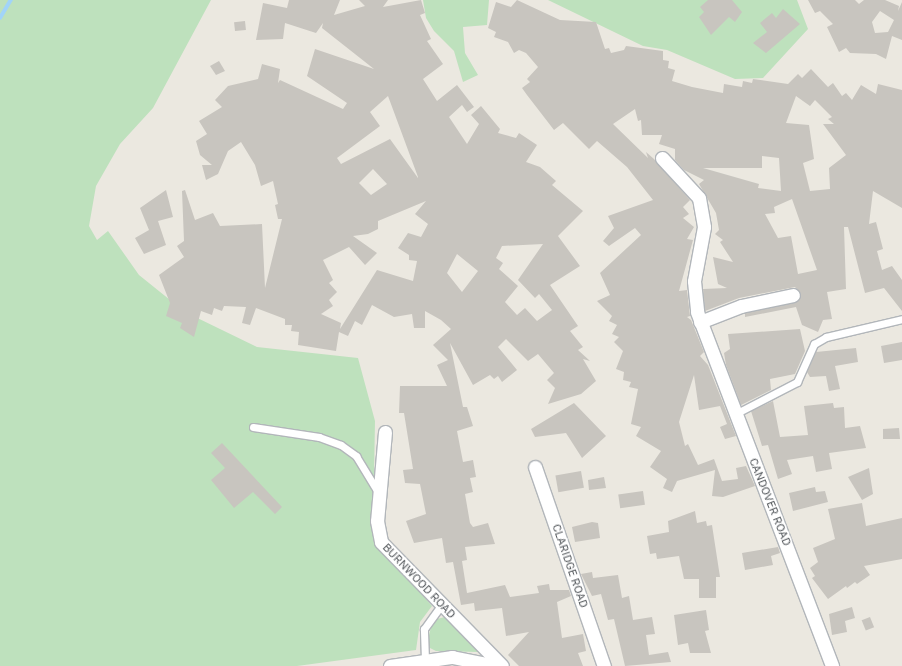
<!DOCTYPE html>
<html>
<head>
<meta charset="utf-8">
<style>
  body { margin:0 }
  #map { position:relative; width:902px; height:666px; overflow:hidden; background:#ebe8e0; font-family:"Golos Text",sans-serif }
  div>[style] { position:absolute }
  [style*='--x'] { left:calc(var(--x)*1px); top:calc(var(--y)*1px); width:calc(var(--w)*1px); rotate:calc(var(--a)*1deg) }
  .green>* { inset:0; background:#bee1bd }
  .stream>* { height:3.5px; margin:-1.75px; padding:0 1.75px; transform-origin:1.75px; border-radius:1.75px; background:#a1d4f9 }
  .building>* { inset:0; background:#c8c5bf; transform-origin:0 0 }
  .roads { filter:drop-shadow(1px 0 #b2b6ba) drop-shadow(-1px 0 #b2b6ba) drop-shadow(0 1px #b2b6ba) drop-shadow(0 -1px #b2b6ba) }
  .service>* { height:7px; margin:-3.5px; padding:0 3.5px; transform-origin:3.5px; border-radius:3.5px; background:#fff }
  .minor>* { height:13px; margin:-6.5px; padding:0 6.5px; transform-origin:6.5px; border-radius:6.5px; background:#fff }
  span { translate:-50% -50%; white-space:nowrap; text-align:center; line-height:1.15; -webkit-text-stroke:3px #fff; paint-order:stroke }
  .street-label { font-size:11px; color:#585c60 }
</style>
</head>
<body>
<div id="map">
  <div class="green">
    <i style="clip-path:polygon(0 0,211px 0,153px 108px,120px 144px,96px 186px,89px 226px,97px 240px,108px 231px,139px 275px,185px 312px,257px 347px,358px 358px,375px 421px,373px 530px,378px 544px,432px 606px,420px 622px,416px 650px,297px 666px,0 666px)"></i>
    <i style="clip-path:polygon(423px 0,489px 0,487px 25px,463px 27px,465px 53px,478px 75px,463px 82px,454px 51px,434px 31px,426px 18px)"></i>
    <i style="clip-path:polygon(548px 0,797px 0,808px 29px,763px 78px,735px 79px,667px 50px,643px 46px)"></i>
    <i style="clip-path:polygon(445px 617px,480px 651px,479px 652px,436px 651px,430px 648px,428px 639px,431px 627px,437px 619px)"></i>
  </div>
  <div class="stream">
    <i style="--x:0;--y:18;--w:21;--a:-59"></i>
  </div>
  <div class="building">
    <i style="clip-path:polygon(evenodd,289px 0,340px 0,334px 15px,365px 6px,359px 0,388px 0,383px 7px,421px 0,425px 13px,420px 15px,431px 39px,427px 41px,443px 64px,423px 79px,437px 101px,457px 85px,474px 107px,467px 112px,462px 105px,449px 117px,467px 144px,479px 124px,471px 115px,481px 106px,500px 129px,498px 133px,516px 138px,519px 133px,537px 145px,526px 162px,540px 167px,556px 181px,552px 185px,583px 211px,558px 236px,580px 266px,550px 285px,578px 326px,570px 331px,583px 347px,578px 350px,590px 361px,583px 359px,596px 381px,581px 394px,548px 404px,555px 388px,547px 380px,554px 373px,538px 354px,528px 361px,506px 339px,498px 347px,517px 370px,502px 382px,498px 376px,494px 379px,490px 375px,473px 385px,450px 343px,463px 407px,467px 407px,473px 426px,457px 431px,463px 462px,473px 460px,476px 477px,470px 478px,473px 492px,465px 494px,470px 523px,473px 527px,488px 523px,495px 544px,465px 547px,467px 560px,462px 561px,467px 593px,505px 585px,510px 597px,539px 593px,537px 586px,549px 584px,550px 590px,569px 590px,571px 596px,557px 602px,562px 638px,583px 634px,586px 651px,578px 653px,583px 666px,519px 666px,508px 655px,529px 632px,506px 636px,502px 608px,475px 611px,474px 603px,461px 605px,453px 562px,446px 563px,442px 538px,414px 543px,406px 521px,426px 514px,420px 484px,405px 483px,403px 470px,413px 469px,404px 413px,399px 413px,400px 386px,447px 386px,437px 365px,448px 360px,433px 345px,451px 329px,441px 320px,425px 311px,425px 328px,414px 328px,412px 314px,394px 317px,372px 305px,362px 325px,355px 321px,348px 336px,339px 332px,336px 351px,298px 345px,299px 332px,291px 331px,292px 325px,285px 325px,285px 319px,256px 308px,250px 325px,242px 323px,246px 307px,224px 306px,222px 311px,214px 308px,212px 315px,201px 311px,194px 337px,180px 328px,182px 323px,166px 316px,170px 303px,159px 275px,184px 257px,177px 246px,184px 241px,182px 191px,185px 190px,195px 220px,213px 213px,220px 226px,262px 224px,265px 288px,282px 219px,278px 219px,275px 205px,278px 204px,273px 181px,261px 186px,255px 165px,241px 142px,228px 151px,218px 174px,206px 180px,202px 165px,212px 165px,200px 155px,196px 141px,207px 134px,199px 121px,222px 107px,215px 100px,228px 86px,258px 79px,262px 64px,280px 69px,278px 83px,280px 80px,343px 109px,347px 103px,307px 76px,315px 49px,374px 69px,322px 28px,323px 23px,316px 33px,285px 23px,283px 39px,256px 40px,263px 3px,287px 8px,289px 0,388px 96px,418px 177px,418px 178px,390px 139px,341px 164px,337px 158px,380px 126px,370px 112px,388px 96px,289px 0,373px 169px,387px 184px,371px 195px,359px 183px,373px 169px,289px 0,426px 201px,415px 214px,428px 224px,421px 237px,408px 233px,398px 248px,409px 255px,409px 260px,417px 261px,413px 281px,377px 270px,340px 329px,341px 323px,321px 314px,333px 306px,329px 300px,337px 292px,329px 283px,333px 280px,323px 260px,349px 247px,365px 265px,377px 253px,353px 236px,368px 234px,378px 229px,378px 221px,426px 201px,289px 0,543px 244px,518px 280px,535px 298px,539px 294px,552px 310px,537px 321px,525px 308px,517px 315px,505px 302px,518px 286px,499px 269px,503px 263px,496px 258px,502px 246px,543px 244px,289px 0,457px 254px,478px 271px,462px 292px,447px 273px,457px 254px)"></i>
    <i style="clip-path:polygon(evenodd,517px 0,560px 20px,596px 22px,605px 49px,609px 48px,611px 53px,624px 50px,626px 46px,663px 51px,663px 60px,669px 61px,668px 68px,675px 70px,672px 81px,692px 87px,723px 93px,724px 84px,742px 87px,743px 81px,752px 83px,753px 79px,788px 84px,798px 74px,802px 78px,811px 69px,828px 87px,833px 83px,842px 96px,846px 93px,852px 100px,861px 85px,876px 94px,878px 84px,902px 90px,902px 208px,873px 191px,869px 224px,876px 222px,883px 249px,877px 251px,882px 270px,892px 266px,902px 280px,902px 311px,884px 288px,865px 293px,848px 227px,844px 227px,846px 289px,827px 292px,832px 319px,823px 320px,818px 332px,802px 325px,796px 307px,745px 317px,745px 313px,798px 301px,801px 294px,795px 287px,739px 298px,705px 311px,703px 289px,727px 288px,718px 284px,713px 257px,733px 262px,720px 242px,723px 240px,715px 234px,719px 230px,716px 213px,699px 184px,704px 180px,684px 170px,675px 160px,675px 149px,659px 144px,662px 135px,642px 135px,641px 120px,638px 121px,635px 109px,613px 124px,648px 158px,646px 152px,654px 159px,690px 200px,683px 207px,689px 214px,683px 218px,694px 227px,687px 239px,693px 240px,679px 291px,687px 290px,690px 316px,687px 317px,691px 320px,704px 352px,700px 356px,708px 365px,736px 436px,725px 439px,720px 427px,727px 424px,720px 406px,699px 410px,694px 375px,679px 422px,685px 446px,688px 444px,698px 465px,714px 459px,722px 481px,738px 479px,736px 468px,746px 466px,755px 486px,723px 497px,712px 496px,715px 470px,677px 481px,672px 492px,663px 488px,667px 479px,650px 467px,661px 451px,636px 436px,641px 427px,631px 424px,638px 389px,629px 387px,631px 382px,623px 380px,624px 372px,616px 369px,623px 351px,614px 342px,619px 337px,612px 334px,617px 325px,609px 321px,612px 316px,597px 301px,610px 295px,600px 273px,641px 235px,635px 228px,609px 246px,603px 241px,614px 228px,608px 216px,653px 200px,627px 167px,597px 141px,589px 149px,563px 123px,554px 130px,527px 95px,522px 88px,530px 82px,527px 79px,538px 67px,526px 53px,519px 50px,514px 53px,508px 42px,494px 37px,496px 32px,488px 28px,496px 2px,511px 7px,517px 0,796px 96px,810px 106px,815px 100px,832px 117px,828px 119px,834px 124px,823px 124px,846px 155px,829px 168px,830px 189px,810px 191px,803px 163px,814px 159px,809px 125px,786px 123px,796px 96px,517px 0,762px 156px,779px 158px,781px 191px,758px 188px,759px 184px,703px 168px,762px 168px,762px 156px,517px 0,792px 199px,817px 270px,798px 274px,791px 236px,778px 238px,765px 214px,775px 213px,774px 207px,792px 199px)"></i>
    <i style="clip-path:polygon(708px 0,732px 0,742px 12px,735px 22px,729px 17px,711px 35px,699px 17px,704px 12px,700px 7px)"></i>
    <i style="clip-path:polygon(evenodd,808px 0,855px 0,859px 4px,864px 0,885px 0,899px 6px,898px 11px,902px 2px,902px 40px,892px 36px,886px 59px,876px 54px,850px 53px,846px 48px,839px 52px,827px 27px,833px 24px,820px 11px,815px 13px,808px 0,880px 11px,894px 20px,888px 32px,875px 33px,872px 22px,880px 11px)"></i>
    <i style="clip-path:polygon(783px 9px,800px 24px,766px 53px,753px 43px,767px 32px,760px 23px,772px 13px,776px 18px)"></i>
    <i style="left:245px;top:21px;width:9px;height:11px;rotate:84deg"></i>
    <i style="clip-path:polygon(219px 61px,225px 71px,216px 75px,210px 66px)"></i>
    <i style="clip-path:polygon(166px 190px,173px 217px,158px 221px,166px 245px,144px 254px,135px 238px,149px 230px,140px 208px)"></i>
    <i style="clip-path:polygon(800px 329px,805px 351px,795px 374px,770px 379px,771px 390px,741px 405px,726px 365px,724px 353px,730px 349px,728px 334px)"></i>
    <i style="clip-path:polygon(902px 342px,902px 360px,884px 363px,881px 346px)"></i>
    <i style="clip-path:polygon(856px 348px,858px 362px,835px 366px,840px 389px,829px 391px,826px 376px,810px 377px,807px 372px,816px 352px)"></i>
    <i style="clip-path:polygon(773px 401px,780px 437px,808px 435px,804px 406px,833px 403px,834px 408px,844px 407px,845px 428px,860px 426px,866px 448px,829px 453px,832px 469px,816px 472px,813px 456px,787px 460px,792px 474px,778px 479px,768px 445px,762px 446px,751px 411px)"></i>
    <i style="clip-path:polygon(574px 403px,606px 436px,582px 458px,566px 433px,535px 437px,531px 429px)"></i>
    <i style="clip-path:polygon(899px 428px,900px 439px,883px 439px,883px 429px)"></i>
    <i style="clip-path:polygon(222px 443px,282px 507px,275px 514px,253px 492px,234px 508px,211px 480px,225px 468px,211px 453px)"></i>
    <i style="clip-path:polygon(869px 468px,873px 494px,862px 500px,848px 477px)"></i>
    <i style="left:581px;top:471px;width:17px;height:26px;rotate:80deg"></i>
    <i style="clip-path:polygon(604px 477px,606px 488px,589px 490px,588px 480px)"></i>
    <i style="clip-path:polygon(815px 487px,816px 492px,825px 491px,828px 502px,793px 511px,789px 493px)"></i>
    <i style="left:643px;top:491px;width:14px;height:25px;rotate:82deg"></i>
    <i style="clip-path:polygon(862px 503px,866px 526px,902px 518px,902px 559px,864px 566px,870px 575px,857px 584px,855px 582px,847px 588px,846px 586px,828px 599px,812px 578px,815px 576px,810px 568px,818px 562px,813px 548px,835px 539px,828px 509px)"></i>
    <i style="clip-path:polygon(695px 511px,697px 523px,706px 521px,707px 526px,712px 525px,720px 577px,716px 577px,716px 598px,699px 598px,699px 579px,684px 579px,679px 556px,657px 559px,656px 553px,650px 554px,647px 536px,669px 532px,668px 521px)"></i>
    <i style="clip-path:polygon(592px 522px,598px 523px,600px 538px,575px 542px,572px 527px)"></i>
    <i style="clip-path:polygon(778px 547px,780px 553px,771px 556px,773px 565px,745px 570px,742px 553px)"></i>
    <i style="clip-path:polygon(592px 572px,593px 578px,618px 575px,622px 598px,629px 596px,633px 620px,652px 617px,655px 634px,646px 635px,649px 655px,668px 652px,671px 662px,625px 666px,614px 619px,608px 620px,601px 594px,592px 596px,581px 574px)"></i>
    <i style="clip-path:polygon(852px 607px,855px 618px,845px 621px,847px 632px,832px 635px,829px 614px)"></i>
    <i style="clip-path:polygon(706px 610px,709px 630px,705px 631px,711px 653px,690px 653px,688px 643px,678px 645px,674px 615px)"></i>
    <i style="left:870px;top:617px;width:11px;height:9px;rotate:68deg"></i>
  </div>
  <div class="roads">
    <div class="service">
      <i style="--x:735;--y:414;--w:70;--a:-27.3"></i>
      <i style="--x:797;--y:382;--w:42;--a:-65.9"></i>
      <i style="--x:814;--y:344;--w:14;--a:-30"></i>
      <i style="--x:826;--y:337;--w:78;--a:-13.3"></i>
      <i style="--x:253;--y:427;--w:67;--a:8.6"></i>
      <i style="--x:319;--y:437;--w:23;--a:20"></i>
      <i style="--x:341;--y:445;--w:19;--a:36"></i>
      <i style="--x:356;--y:456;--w:42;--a:58.6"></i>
      <i style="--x:425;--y:660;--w:31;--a:-92"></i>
      <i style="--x:424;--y:629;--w:31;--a:-54"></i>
    </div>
    <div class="minor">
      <i style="--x:662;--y:158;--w:54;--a:47.2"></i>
      <i style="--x:699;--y:198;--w:29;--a:80"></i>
      <i style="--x:704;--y:227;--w:55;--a:100.5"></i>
      <i style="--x:694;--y:281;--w:31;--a:84"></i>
      <i style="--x:697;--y:312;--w:379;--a:69.1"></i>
      <i style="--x:700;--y:322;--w:44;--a:-21.3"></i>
      <i style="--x:741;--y:306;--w:53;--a:-11.9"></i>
      <i style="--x:385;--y:432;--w:89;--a:95.1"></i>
      <i style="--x:377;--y:521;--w:21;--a:79"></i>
      <i style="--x:381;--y:542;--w:173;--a:45.7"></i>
      <i style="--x:535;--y:467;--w:211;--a:70.9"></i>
      <i style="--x:390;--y:666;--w:63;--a:-8.3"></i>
      <i style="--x:452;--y:657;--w:46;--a:11.3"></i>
    </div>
  </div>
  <div class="street-label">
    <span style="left:770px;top:502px;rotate:68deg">CANDOVER ROAD</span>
    <span style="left:570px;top:566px;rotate:71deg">CLARIDGE ROAD</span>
    <span style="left:419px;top:581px;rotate:46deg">BURNWOOD ROAD</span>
  </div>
</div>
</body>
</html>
